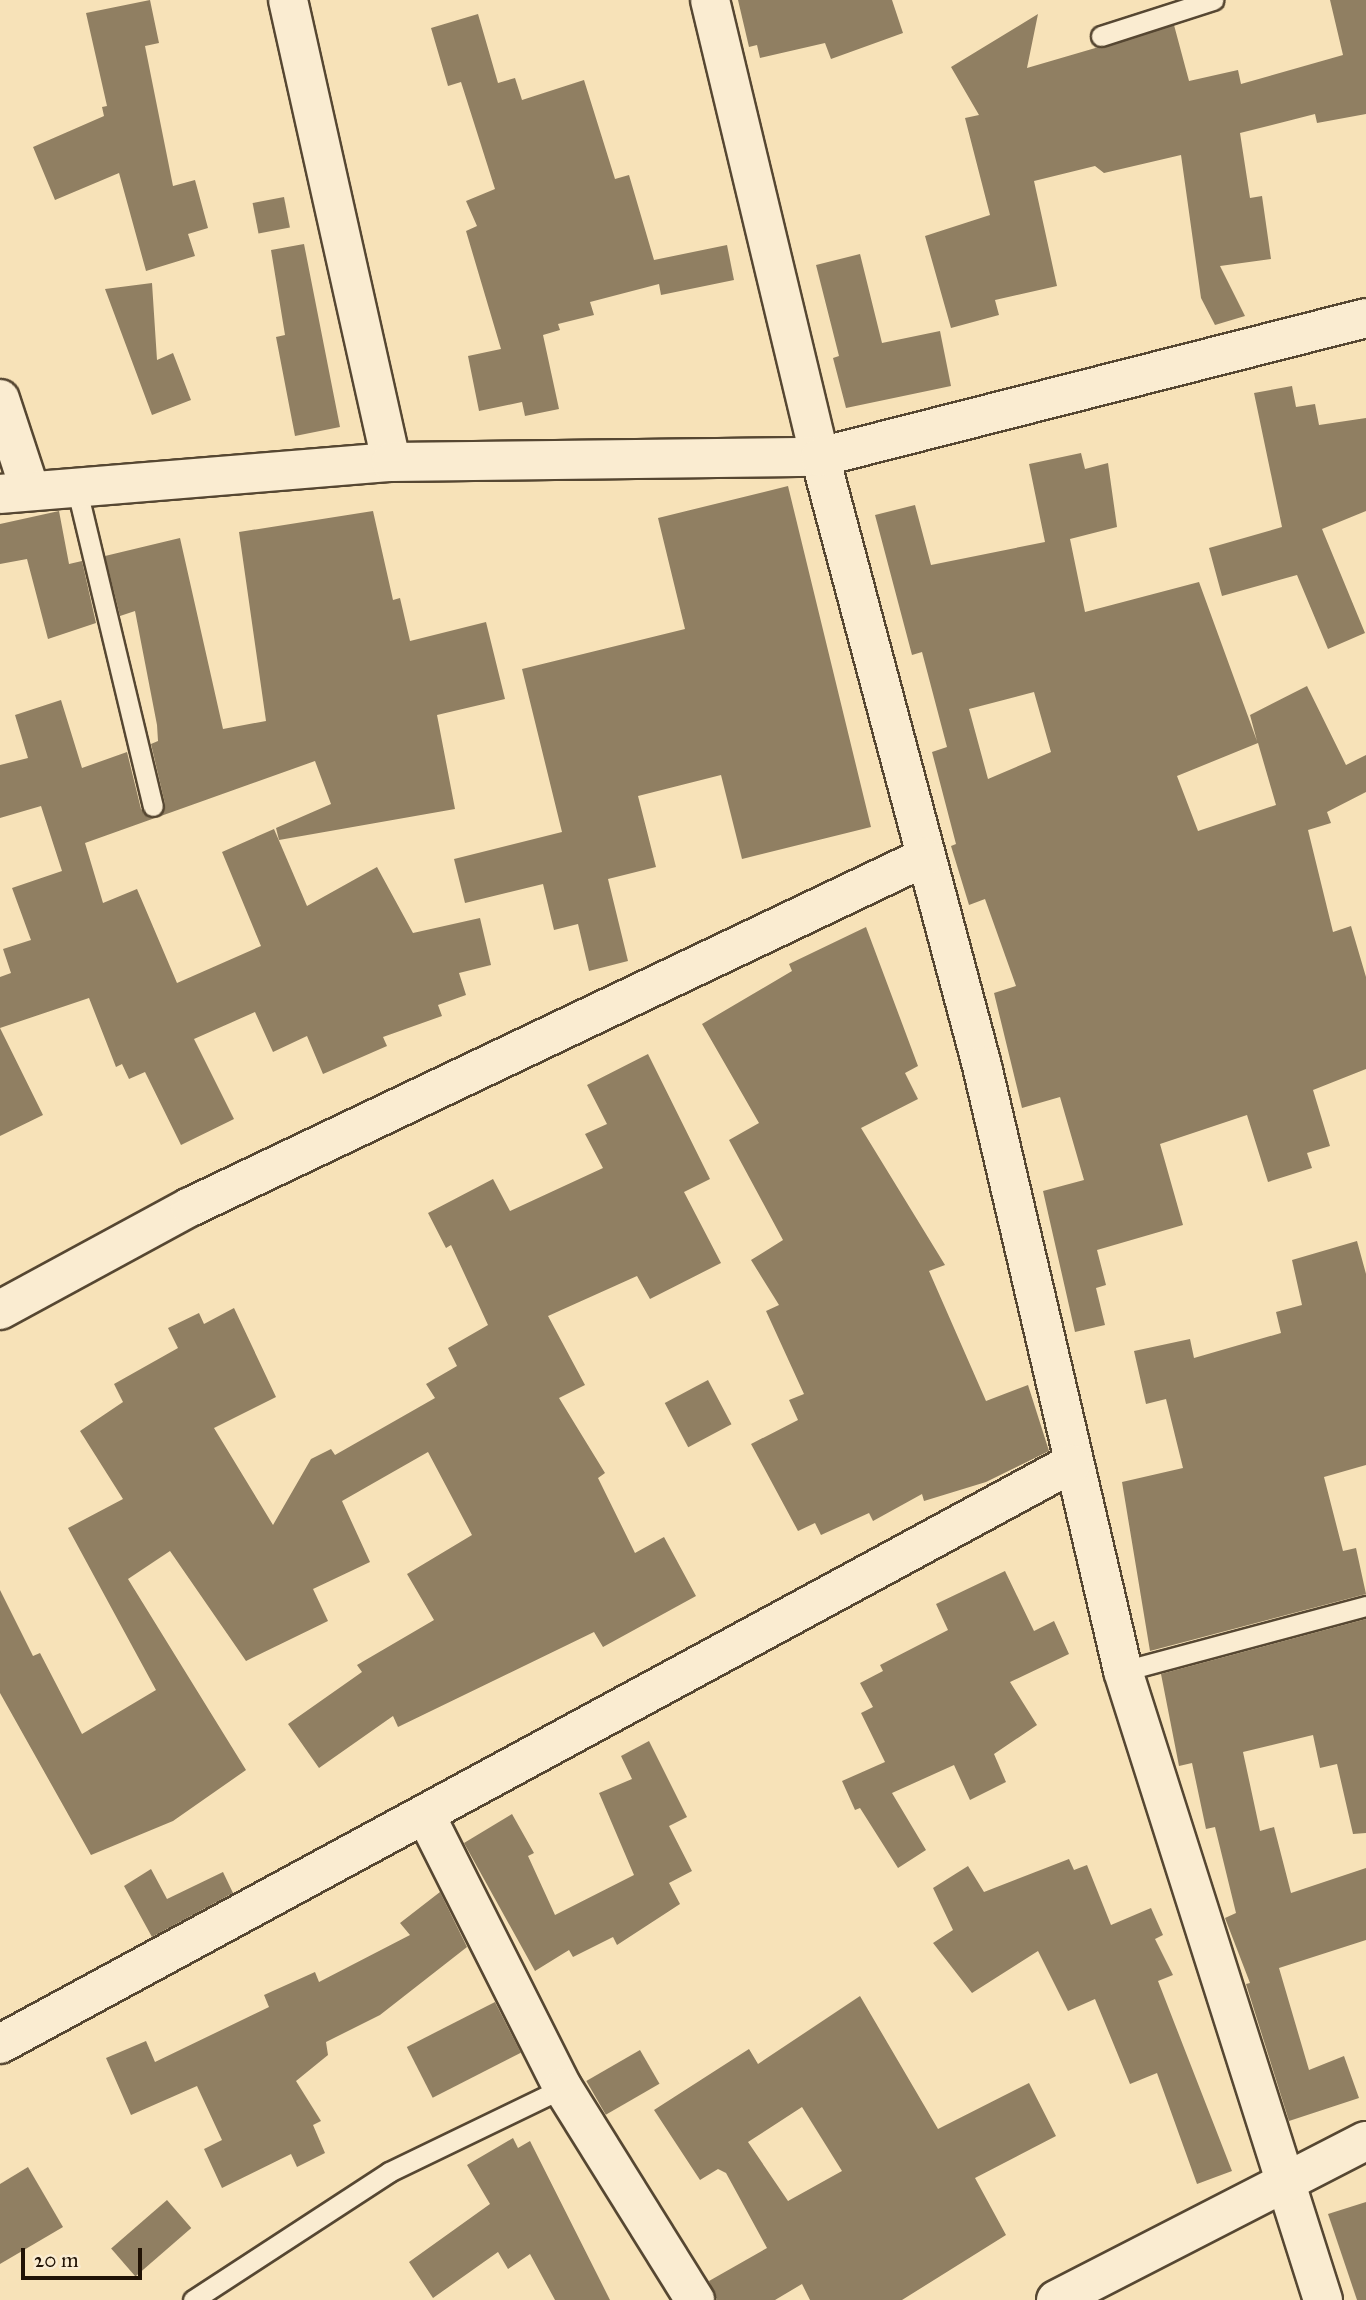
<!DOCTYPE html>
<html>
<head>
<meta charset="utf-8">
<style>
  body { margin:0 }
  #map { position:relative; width:1366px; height:2300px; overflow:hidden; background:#f7e2b8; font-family:"IM FELL Great Primer",serif }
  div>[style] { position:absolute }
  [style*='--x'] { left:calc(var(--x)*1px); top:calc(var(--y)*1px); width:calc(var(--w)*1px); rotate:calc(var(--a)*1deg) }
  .building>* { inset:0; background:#907f62; transform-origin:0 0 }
  .roads { filter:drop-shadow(2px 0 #564732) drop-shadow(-2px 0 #564732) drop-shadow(0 2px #564732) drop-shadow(0 -2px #564732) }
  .service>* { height:19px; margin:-9.5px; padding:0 9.5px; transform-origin:9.5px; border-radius:9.5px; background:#faecd1 }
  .minor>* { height:38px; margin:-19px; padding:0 19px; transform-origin:19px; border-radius:19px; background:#faecd1 }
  span { translate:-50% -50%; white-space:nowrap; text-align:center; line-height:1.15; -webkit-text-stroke:6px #faecd1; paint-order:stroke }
  .scale { position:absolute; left:21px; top:2248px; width:121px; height:32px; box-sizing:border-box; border:4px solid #211305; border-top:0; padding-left:9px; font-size:21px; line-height:24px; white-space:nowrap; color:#211305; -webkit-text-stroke:5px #faecd1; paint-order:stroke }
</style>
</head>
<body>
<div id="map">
  <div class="building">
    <i style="clip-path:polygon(150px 0,159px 43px,145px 46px,173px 186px,195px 180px,208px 228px,188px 234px,195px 256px,146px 271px,119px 173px,55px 200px,33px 147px,104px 116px,102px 107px,107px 106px,86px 13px)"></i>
    <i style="clip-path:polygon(738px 0,892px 0,903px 33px,831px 59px,825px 43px,760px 58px,757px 45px,749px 47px)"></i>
    <i style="clip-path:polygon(1330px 0,1366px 0,1366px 114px,1317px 123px,1315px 114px,1240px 133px,1250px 198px,1262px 196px,1271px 259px,1220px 266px,1245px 316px,1215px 325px,1201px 298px,1181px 155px,1104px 173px,1095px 166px,1034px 181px,1057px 286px,995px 300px,999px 315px,951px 328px,925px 236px,990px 215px,965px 118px,979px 115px,951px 67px,1038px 14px,1027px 68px,1174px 25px,1189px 81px,1238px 70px,1241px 84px,1343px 55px)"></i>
    <i style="clip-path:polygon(478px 14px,498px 83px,515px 78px,522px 100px,584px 80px,615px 179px,629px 175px,654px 260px,727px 245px,734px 280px,661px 295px,659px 284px,590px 302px,594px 315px,558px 324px,560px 330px,543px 335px,559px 409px,525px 416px,522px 402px,479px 411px,468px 356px,501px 349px,466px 231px,477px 226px,466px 201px,495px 189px,461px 82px,448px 86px,431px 28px)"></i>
    <i style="left:284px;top:197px;width:31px;height:32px;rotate:79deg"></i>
    <i style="clip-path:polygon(304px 244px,340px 427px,295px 436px,276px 337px,285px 335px,271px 250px)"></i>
    <i style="clip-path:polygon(860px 254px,882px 343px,940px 331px,951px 386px,846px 408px,833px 358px,839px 356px,816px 265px)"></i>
    <i style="clip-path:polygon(152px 283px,157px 360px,173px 353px,191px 400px,152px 415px,105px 289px)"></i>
    <i style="clip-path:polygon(1292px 386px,1296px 407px,1315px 404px,1319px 425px,1366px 418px,1366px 511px,1322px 529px,1365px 633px,1328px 649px,1297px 575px,1222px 596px,1209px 548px,1282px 527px,1254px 393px)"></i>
    <i style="clip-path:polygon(evenodd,1081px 453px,1085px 469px,1108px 463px,1117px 527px,1070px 539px,1085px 612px,1199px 582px,1257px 741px,1250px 715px,1307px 686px,1346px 765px,1366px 755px,1366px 792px,1327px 812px,1331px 823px,1308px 830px,1333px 932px,1351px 926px,1366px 977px,1366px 1069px,1313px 1090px,1330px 1146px,1307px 1153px,1312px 1168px,1268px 1182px,1247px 1115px,1160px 1144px,1183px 1225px,1097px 1250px,1106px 1285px,1096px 1288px,1105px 1325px,1075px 1332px,1043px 1191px,1084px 1180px,1060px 1097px,1022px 1108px,994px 993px,1016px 986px,985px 899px,969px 905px,951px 846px,956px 844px,932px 752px,947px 747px,922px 652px,912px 655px,875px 515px,915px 505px,931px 565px,1045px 542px,1029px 464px,1081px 453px,1034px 692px,1051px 752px,988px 779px,969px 709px,1034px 692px,1081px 453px,1258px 743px,1276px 805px,1198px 831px,1177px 776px,1258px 743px)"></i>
    <i style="clip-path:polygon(788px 486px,871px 827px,742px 859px,721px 775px,638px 796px,656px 867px,608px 879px,628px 961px,589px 971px,578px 924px,554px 930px,543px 884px,465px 903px,454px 859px,562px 832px,522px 669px,685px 629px,658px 518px)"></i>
    <i style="clip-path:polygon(59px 511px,69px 564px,82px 561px,96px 623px,48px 639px,27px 559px,0 564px,0 524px)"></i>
    <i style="clip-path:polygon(373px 511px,393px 600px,400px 598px,410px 641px,486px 622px,505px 699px,437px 715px,455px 809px,279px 840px,276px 828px,331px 804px,315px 761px,158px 817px,165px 804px,151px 744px,158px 741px,157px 725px,135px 611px,120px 616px,105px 556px,180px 538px,223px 729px,266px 721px,239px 532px)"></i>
    <i style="clip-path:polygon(61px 700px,82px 768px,127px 752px,141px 809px,155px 818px,85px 843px,103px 903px,137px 889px,177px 983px,261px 946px,222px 852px,274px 829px,307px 906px,377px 867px,413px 933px,480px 918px,491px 965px,459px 973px,466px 995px,438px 1005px,442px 1016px,383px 1037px,387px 1046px,323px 1074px,307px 1036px,273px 1052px,255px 1012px,194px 1039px,234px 1119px,181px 1145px,145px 1072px,129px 1079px,122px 1064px,116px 1067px,89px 998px,0 1028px,43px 1115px,0 1136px,0 977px,11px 973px,3px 949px,31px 940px,12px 888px,62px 871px,41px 806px,0 818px,0 765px,28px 758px,15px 715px)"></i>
    <i style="clip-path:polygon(866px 927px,918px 1066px,905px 1073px,918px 1099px,861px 1128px,945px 1265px,929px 1271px,986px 1401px,1028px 1385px,1049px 1451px,986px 1482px,924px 1501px,922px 1494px,873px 1521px,869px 1513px,821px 1535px,815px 1523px,798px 1531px,751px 1444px,798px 1420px,789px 1400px,804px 1394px,766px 1311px,779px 1305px,751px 1260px,783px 1240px,729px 1140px,759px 1123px,702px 1024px,792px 971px,789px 964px)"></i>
    <i style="clip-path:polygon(648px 1054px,710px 1179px,684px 1192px,721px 1263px,650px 1299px,637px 1276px,548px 1316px,585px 1385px,559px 1398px,605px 1473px,598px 1478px,635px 1553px,664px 1537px,696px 1596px,603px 1647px,594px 1632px,398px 1727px,393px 1716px,319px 1768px,288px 1724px,362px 1672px,357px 1665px,434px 1620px,407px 1574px,472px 1535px,428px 1452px,342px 1501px,370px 1562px,313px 1589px,328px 1621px,246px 1661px,170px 1551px,128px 1579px,246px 1770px,173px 1821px,91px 1855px,0 1693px,0 1590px,33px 1656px,40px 1653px,82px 1734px,156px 1690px,68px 1528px,123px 1499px,80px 1431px,123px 1402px,114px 1384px,178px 1348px,168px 1328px,199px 1313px,204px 1324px,234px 1308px,276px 1397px,214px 1428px,273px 1525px,311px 1459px,331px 1449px,335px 1455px,435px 1398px,426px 1384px,457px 1366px,448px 1348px,488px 1325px,451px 1245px,446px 1248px,428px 1213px,493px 1179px,510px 1211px,603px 1168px,585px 1134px,607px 1124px,587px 1085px)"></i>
    <i style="clip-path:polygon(1357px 1241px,1366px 1274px,1366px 1465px,1324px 1477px,1343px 1551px,1356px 1548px,1366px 1594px,1150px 1651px,1122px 1482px,1183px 1468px,1166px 1399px,1146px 1404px,1134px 1351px,1190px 1339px,1194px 1358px,1281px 1333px,1276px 1312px,1302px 1305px,1292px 1260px)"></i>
    <i style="left:708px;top:1380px;width:50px;height:49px;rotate:62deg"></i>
    <i style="clip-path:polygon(1005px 1571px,1034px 1631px,1054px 1621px,1069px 1654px,1010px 1682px,1037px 1725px,994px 1754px,1006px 1782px,970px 1800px,954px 1765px,892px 1793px,926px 1850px,898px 1868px,860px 1808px,855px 1810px,842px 1781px,885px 1762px,861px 1713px,873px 1707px,860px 1683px,883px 1671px,880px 1665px,948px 1630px,936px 1604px)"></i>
    <i style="clip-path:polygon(1366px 1619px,1366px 1833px,1353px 1834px,1337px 1764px,1320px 1768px,1313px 1735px,1243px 1752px,1260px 1831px,1274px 1827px,1291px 1893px,1366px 1868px,1366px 1940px,1279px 1968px,1309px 2070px,1344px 2056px,1359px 2098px,1289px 2121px,1246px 1984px,1250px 1983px,1225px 1918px,1236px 1913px,1215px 1827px,1206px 1829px,1192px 1763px,1179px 1766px,1161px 1674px)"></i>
    <i style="clip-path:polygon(649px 1741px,687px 1817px,669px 1826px,692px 1871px,669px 1883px,680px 1904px,617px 1945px,613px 1937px,573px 1957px,569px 1950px,535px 1971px,464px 1843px,512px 1814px,534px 1853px,528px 1856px,555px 1915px,634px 1875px,599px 1793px,632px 1779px,621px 1756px)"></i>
    <i style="clip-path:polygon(1069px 1859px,1074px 1870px,1087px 1865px,1111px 1925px,1151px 1908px,1163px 1935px,1155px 1939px,1173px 1975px,1158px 1981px,1232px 2171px,1197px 2184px,1157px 2073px,1130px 2084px,1095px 1999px,1068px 2011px,1038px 1951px,972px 1993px,933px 1943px,953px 1930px,933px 1888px,968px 1866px,984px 1892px)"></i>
    <i style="clip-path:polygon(151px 1869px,167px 1899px,223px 1872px,233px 1893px,152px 1937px,124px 1886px)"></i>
    <i style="clip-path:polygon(440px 1892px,467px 1947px,380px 2015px,326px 2042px,328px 2055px,296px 2081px,321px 2121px,313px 2125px,325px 2153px,297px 2167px,291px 2154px,222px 2188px,204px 2149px,222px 2140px,197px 2086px,131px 2115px,106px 2058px,146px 2041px,155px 2062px,269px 2007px,264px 1995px,315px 1972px,319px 1982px,410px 1935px,400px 1923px)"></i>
    <i style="clip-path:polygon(evenodd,860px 1996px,938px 2129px,1029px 2083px,1056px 2136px,975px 2178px,1006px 2235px,902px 2300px,810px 2300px,802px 2284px,775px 2300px,717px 2300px,709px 2281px,767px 2248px,726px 2173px,718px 2169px,700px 2180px,654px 2110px,749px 2049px,758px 2064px,860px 1996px,802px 2107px,842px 2171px,788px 2201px,748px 2142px,802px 2107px)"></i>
    <i style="left:495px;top:2002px;width:57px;height:99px;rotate:63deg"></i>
    <i style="left:640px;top:2050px;width:39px;height:62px;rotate:60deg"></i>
    <i style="clip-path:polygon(513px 2138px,518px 2148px,530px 2141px,610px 2300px,555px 2300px,530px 2254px,508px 2269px,498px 2252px,433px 2298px,409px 2262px,490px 2204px,467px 2165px)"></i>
    <i style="clip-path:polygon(28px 2167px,63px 2227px,0 2264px,0 2184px)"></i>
    <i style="left:167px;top:2200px;width:37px;height:74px;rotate:49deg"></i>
    <i style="clip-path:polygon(1366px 2202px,1366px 2300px,1357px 2300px,1328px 2214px)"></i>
  </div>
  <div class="roads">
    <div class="service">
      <i style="--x:1101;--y:36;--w:118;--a:-17.8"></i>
      <i style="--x:76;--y:486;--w:329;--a:76.5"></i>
      <i style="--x:1123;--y:1671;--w:252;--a:-15"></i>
      <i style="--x:193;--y:2300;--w:234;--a:-33.1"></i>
      <i style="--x:389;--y:2172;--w:193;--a:-25.8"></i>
    </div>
    <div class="minor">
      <i style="--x:288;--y:0;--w:473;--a:77.4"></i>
      <i style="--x:710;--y:0;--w:470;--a:76.5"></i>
      <i style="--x:820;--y:457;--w:630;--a:75.1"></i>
      <i style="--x:982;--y:1066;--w:621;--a:76.88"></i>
      <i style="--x:1123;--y:1671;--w:660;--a:72.36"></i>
      <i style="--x:0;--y:399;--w:96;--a:71.8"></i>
      <i style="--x:0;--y:494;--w:392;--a:-4.7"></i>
      <i style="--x:391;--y:462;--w:429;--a:-0.7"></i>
      <i style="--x:820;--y:457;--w:563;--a:-14.28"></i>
      <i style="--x:0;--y:1310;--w:216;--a:-28.5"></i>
      <i style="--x:190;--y:1207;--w:814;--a:-25.46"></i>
      <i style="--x:425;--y:1814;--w:307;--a:63.3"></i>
      <i style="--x:563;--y:2088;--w:250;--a:58.1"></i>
      <i style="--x:0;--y:2044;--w:1218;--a:-28.44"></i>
      <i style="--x:1056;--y:2300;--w:348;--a:-27.2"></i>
    </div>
  </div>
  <div class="scale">20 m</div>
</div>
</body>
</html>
